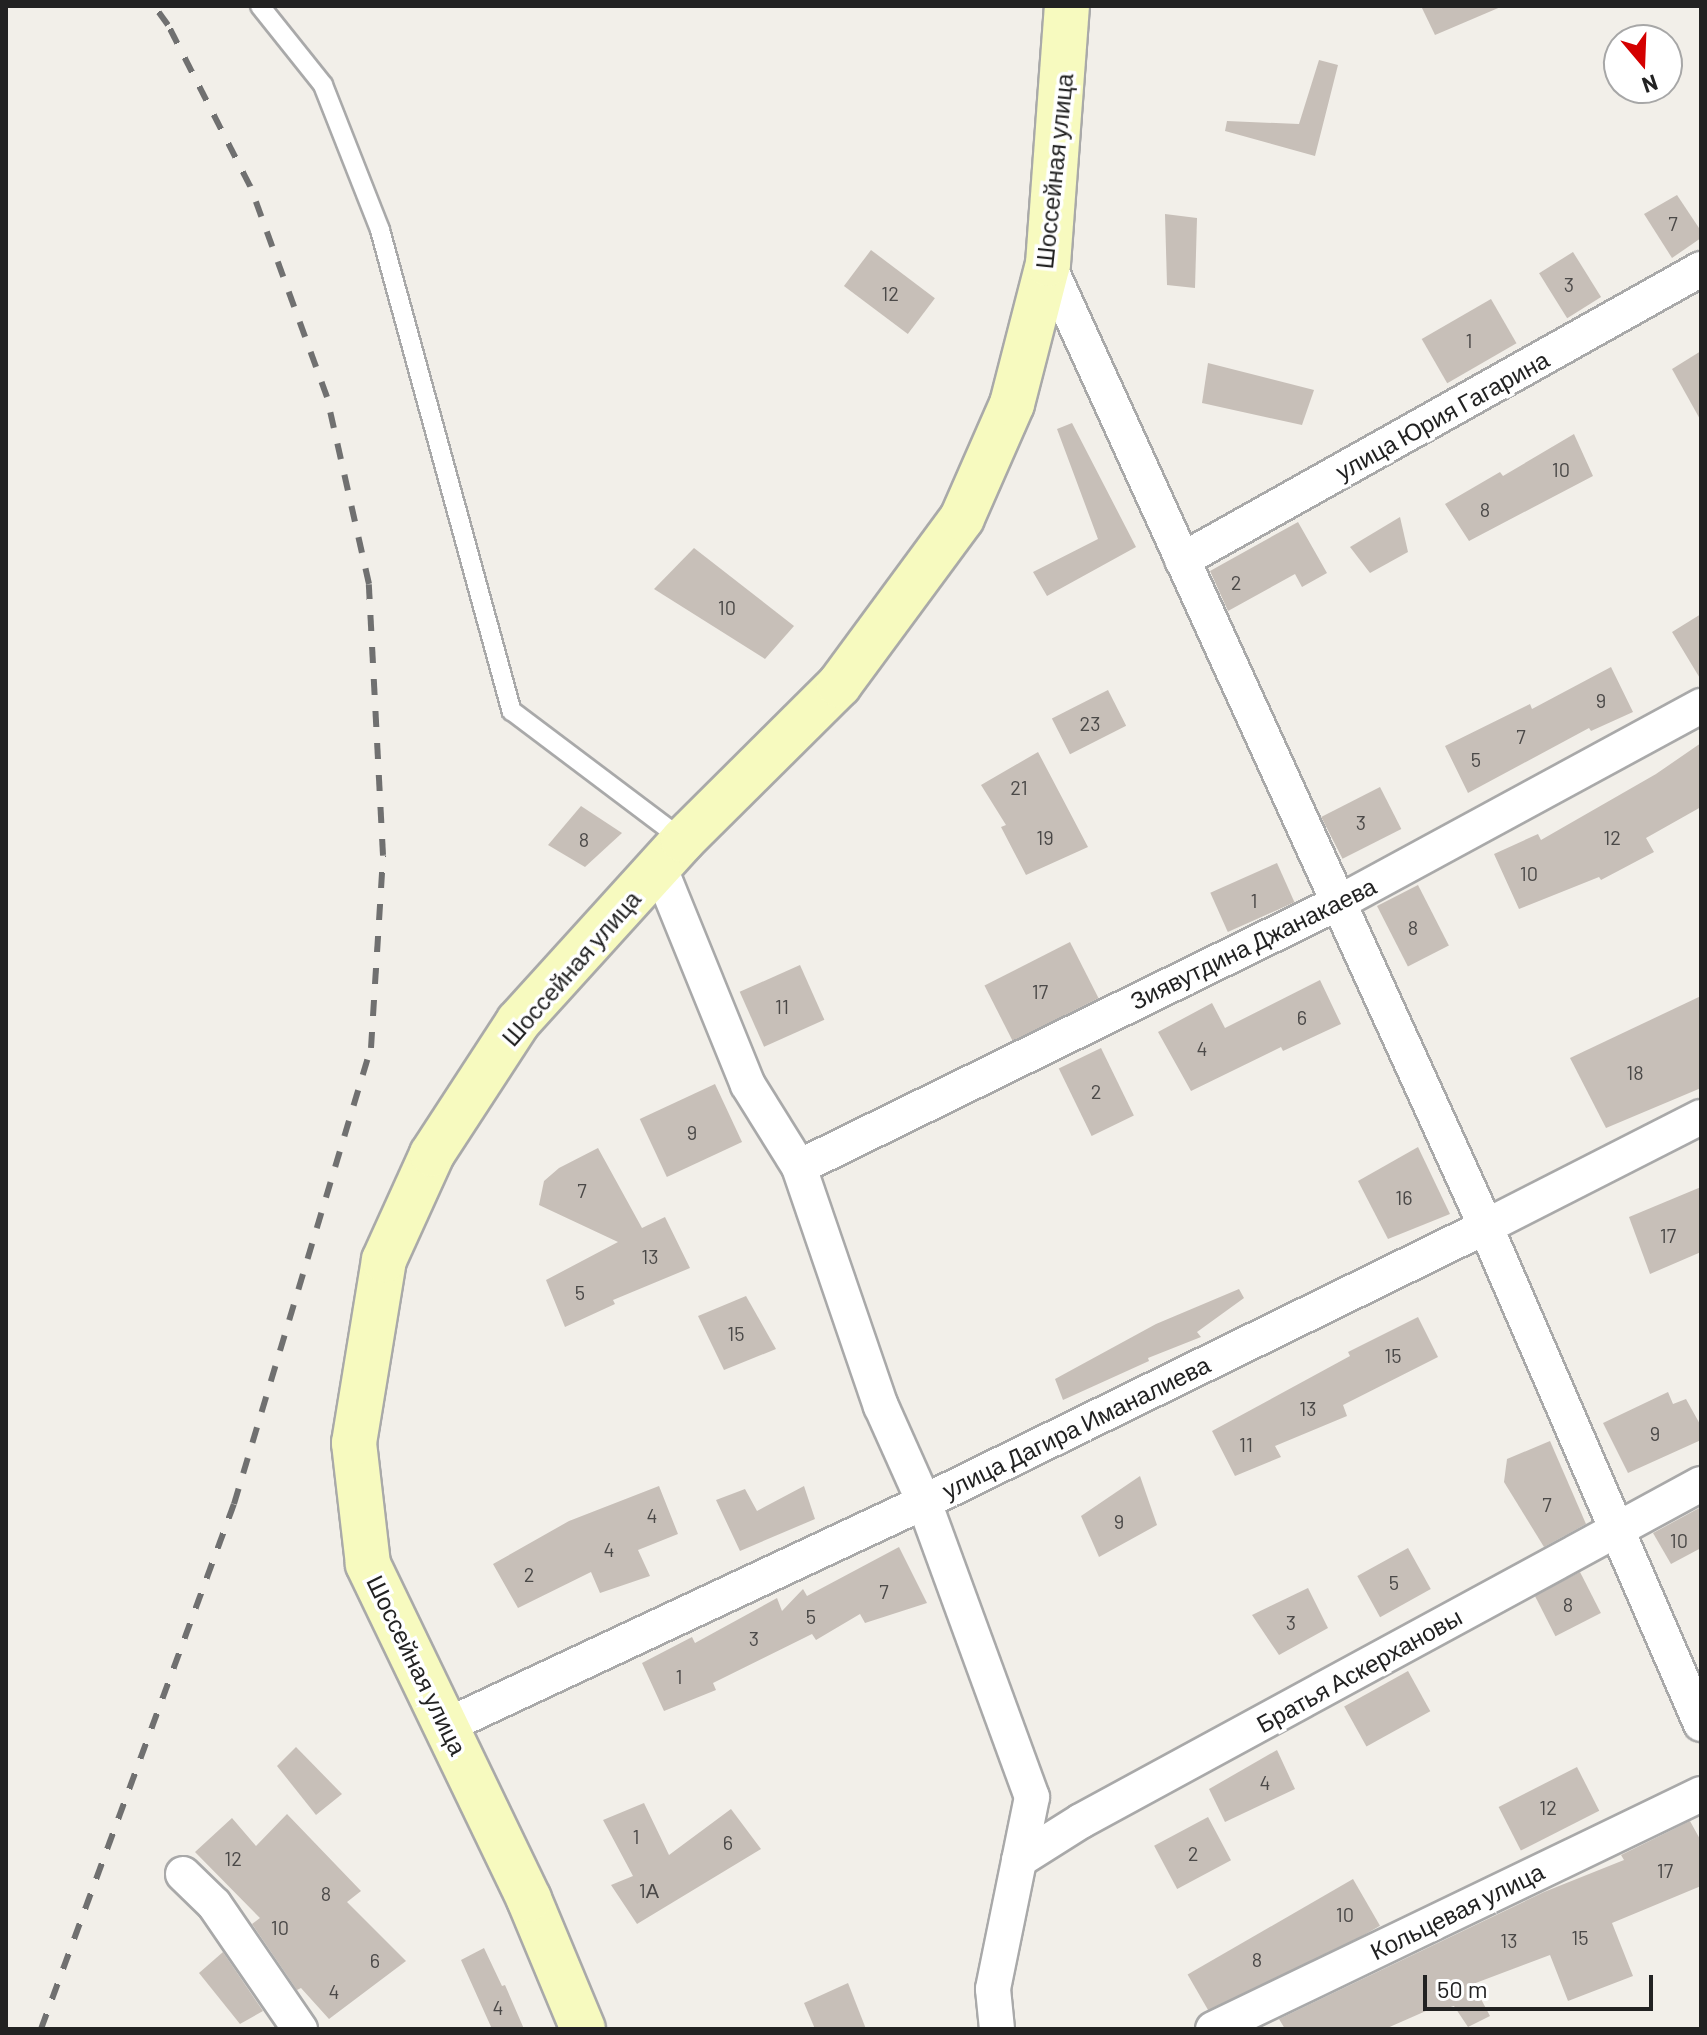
<!DOCTYPE html>
<html>
<head>
<meta charset="utf-8">
<style>
  body { margin:0 }
  #map { position:relative; width:1707px; height:2035px; overflow:hidden; background:#f2efe9; font-family:Barlow,sans-serif }
  div>[style] { position:absolute }
  [style*='--x'] { left:calc(var(--x)*1px); top:calc(var(--y)*1px); width:calc(var(--w)*1px); rotate:calc(var(--a)*1deg) }
  .building>* { inset:0; background:#c7bfb8; transform-origin:0 0 }
  .roads { filter:drop-shadow(2px 0 #a9a9a9) drop-shadow(-2px 0 #a9a9a9) drop-shadow(0 2px #a9a9a9) drop-shadow(0 -2px #a9a9a9) }
  .service>* { height:18px; margin:-9px; padding:0 9px; transform-origin:9px; border-radius:9px; background:#fff }
  .minor>* { height:34px; margin:-17px; padding:0 17px; transform-origin:17px; border-radius:17px; background:#fff }
  .secondary>* { height:44px; margin:-22px; padding:0 22px; transform-origin:22px; border-radius:22px; background:#f7fabf }
  .rail>* { height:6px; margin-top:-3px; transform-origin:0; background:repeating-linear-gradient(90deg,#707070 0 16px,transparent 0 32px) }
  span { translate:-50% -50%; white-space:nowrap; text-align:center; line-height:1.15; -webkit-text-stroke:7px #fff; paint-order:stroke }
  .number-label { font-size:20px; color:#4b4948 }
  .number-label span { -webkit-text-stroke-width:0 }
  .street-label { font-size:24px; color:#222 }
  .frame { position:absolute; inset:0; border:8px solid #222; pointer-events:none }
  .north { position:absolute; left:1603px; top:24px; width:80px; height:80px; box-sizing:border-box; background:#fff; border:2px solid #a7a7a7; border-radius:50%; rotate:161deg; font-size:22px; font-weight:700; line-height:32px; text-align:center; color:#222 }
  .north::after { content:''; display:block; margin:auto; width:28px; height:36px; background:#d40000; clip-path:polygon(50% 0,100% 100%,50% 72%,0 100%) }
  .scale { position:absolute; left:1423px; top:1975px; width:230px; height:36px; box-sizing:border-box; border:4px solid #222; border-top:0; padding-left:10px; font-size:24px; line-height:28px; white-space:nowrap; color:#222; -webkit-text-stroke:6px #fff; paint-order:stroke }
</style>
</head>
<body>
<div id="map">
  <div class="building">
    <i style="clip-path:polygon(1421px 6px,1503px 6px,1435px 35px)"></i>
    <i style="clip-path:polygon(1319px 60px,1338px 65px,1315px 156px,1225px 131px,1227px 121px,1299px 124px)"></i>
    <i style="clip-path:polygon(1677px 195px,1701px 231px,1701px 238px,1672px 258px,1644px 214px)"></i>
    <i style="clip-path:polygon(1165px 214px,1197px 218px,1195px 288px,1167px 285px)"></i>
    <i style="left:871px;top:250px;width:80px;height:45px;rotate:37deg"></i>
    <i style="left:1573px;top:252px;width:53px;height:40px;rotate:58deg"></i>
    <i style="left:1491px;top:299px;width:51px;height:80px;rotate:60deg"></i>
    <i style="clip-path:polygon(1701px 351px,1701px 421px,1672px 369px)"></i>
    <i style="clip-path:polygon(1208px 363px,1314px 390px,1302px 425px,1202px 403px)"></i>
    <i style="clip-path:polygon(1072px 423px,1136px 547px,1047px 596px,1033px 572px,1098px 539px,1057px 429px)"></i>
    <i style="clip-path:polygon(1574px 434px,1593px 476px,1469px 541px,1445px 504px,1500px 472px,1503px 476px)"></i>
    <i style="clip-path:polygon(1400px 517px,1408px 552px,1370px 573px,1350px 547px)"></i>
    <i style="clip-path:polygon(1298px 522px,1327px 573px,1302px 587px,1295px 574px,1228px 611px,1210px 571px)"></i>
    <i style="clip-path:polygon(694px 548px,794px 626px,765px 659px,654px 589px)"></i>
    <i style="clip-path:polygon(1701px 614px,1701px 680px,1672px 632px)"></i>
    <i style="clip-path:polygon(1611px 667px,1633px 712px,1591px 731px,1589px 728px,1468px 793px,1445px 746px,1530px 704px,1532px 709px)"></i>
    <i style="left:1108px;top:690px;width:40px;height:63px;rotate:63deg"></i>
    <i style="clip-path:polygon(1701px 743px,1701px 807px,1646px 838px,1654px 852px,1601px 880px,1599px 877px,1519px 909px,1494px 854px,1538px 834px,1541px 840px,1656px 774px)"></i>
    <i style="clip-path:polygon(1038px 752px,1088px 847px,1026px 875px,1001px 827px,1006px 825px,981px 785px)"></i>
    <i style="left:1380px;top:787px;width:47px;height:66px;rotate:63deg"></i>
    <i style="clip-path:polygon(581px 806px,622px 833px,585px 867px,548px 845px)"></i>
    <i style="left:1277px;top:863px;width:43px;height:73px;rotate:66deg"></i>
    <i style="left:1418px;top:885px;width:68px;height:46px;rotate:63deg"></i>
    <i style="left:1070px;top:942px;width:63px;height:96px;rotate:63deg"></i>
    <i style="left:800px;top:965px;width:60px;height:66px;rotate:66deg"></i>
    <i style="clip-path:polygon(1320px 980px,1341px 1024px,1283px 1051px,1281px 1047px,1191px 1091px,1158px 1032px,1212px 1003px,1225px 1028px)"></i>
    <i style="clip-path:polygon(1701px 996px,1701px 1088px,1606px 1128px,1570px 1058px)"></i>
    <i style="left:1101px;top:1048px;width:75px;height:47px;rotate:64deg"></i>
    <i style="left:715px;top:1084px;width:64px;height:83px;rotate:65deg"></i>
    <i style="clip-path:polygon(1418px 1147px,1450px 1214px,1388px 1239px,1358px 1181px)"></i>
    <i style="clip-path:polygon(598px 1148px,642px 1228px,665px 1217px,690px 1268px,613px 1300px,615px 1304px,565px 1327px,546px 1280px,618px 1242px,539px 1205px,544px 1181px,559px 1168px)"></i>
    <i style="clip-path:polygon(1701px 1187px,1701px 1252px,1650px 1274px,1629px 1217px)"></i>
    <i style="clip-path:polygon(1239px 1289px,1244px 1298px,1197px 1332px,1201px 1337px,1148px 1358px,1149px 1361px,1063px 1400px,1055px 1379px,1156px 1324px)"></i>
    <i style="clip-path:polygon(746px 1296px,776px 1349px,724px 1370px,698px 1316px)"></i>
    <i style="clip-path:polygon(1418px 1317px,1438px 1357px,1343px 1405px,1347px 1416px,1275px 1446px,1281px 1457px,1235px 1476px,1212px 1431px,1350px 1356px,1348px 1352px)"></i>
    <i style="clip-path:polygon(1668px 1392px,1673px 1404px,1686px 1399px,1701px 1426px,1701px 1440px,1628px 1473px,1603px 1423px)"></i>
    <i style="clip-path:polygon(1550px 1441px,1586px 1524px,1544px 1547px,1504px 1482px,1507px 1459px)"></i>
    <i style="clip-path:polygon(1140px 1476px,1157px 1525px,1099px 1557px,1081px 1516px)"></i>
    <i style="clip-path:polygon(659px 1486px,678px 1534px,638px 1550px,650px 1576px,600px 1593px,591px 1572px,518px 1608px,493px 1564px,569px 1521px)"></i>
    <i style="clip-path:polygon(804px 1486px,815px 1519px,740px 1551px,716px 1500px,745px 1489px,757px 1511px)"></i>
    <i style="clip-path:polygon(1701px 1507px,1701px 1548px,1671px 1564px,1653px 1533px)"></i>
    <i style="clip-path:polygon(899px 1547px,927px 1603px,865px 1623px,860px 1614px,816px 1640px,812px 1634px,713px 1683px,716px 1690px,664px 1711px,642px 1663px,692px 1637px,695px 1643px,777px 1598px,782px 1611px,803px 1589px,807px 1596px)"></i>
    <i style="left:1408px;top:1548px;width:47px;height:58px;rotate:61deg"></i>
    <i style="left:1580px;top:1572px;width:46px;height:51px;rotate:63deg"></i>
    <i style="clip-path:polygon(1308px 1588px,1328px 1628px,1279px 1655px,1252px 1615px)"></i>
    <i style="left:1408px;top:1671px;width:46px;height:73px;rotate:61deg"></i>
    <i style="clip-path:polygon(296px 1747px,342px 1794px,316px 1815px,277px 1766px)"></i>
    <i style="clip-path:polygon(1277px 1750px,1295px 1789px,1225px 1822px,1209px 1789px)"></i>
    <i style="left:1577px;top:1767px;width:49px;height:88px;rotate:63deg"></i>
    <i style="clip-path:polygon(644px 1803px,669px 1855px,731px 1809px,761px 1849px,637px 1924px,611px 1885px,633px 1876px,603px 1820px)"></i>
    <i style="clip-path:polygon(287px 1814px,361px 1891px,347px 1902px,406px 1961px,329px 2019px,301px 1988px,297px 1990px,252px 1924px,260px 1918px,195px 1852px,232px 1818px,256px 1846px)"></i>
    <i style="left:1208px;top:1817px;width:49px;height:61px;rotate:62deg"></i>
    <i style="clip-path:polygon(1690px 1821px,1701px 1841px,1701px 1886px,1612px 1923px,1633px 1976px,1568px 2001px,1550px 1955px,1473px 1984px,1490px 2016px,1468px 2027px,1454px 2006px,1437px 2011px,1435px 2007px,1385px 2029px,1285px 2029px,1279px 2019px,1544px 1892px,1624px 1860px,1621px 1855px)"></i>
    <i style="left:1353px;top:1879px;width:54px;height:191px;rotate:60deg"></i>
    <i style="clip-path:polygon(484px 1948px,502px 1986px,505px 1985px,524px 2029px,492px 2029px,461px 1960px)"></i>
    <i style="clip-path:polygon(223px 1952px,263px 2011px,240px 2024px,199px 1973px)"></i>
    <i style="clip-path:polygon(848px 1983px,866px 2029px,815px 2029px,804px 2003px)"></i>
  </div>
  <div class="roads">
    <div class="service">
      <i style="--x:260;--y:6;--w:101;--a:51.4"></i>
      <i style="--x:323;--y:85;--w:156;--a:68.5"></i>
      <i style="--x:380;--y:230;--w:499;--a:74.7"></i>
      <i style="--x:512;--y:711;--w:214;--a:37"></i>
    </div>
    <div class="minor">
      <i style="--x:1048;--y:264;--w:1028;--a:65.53"></i>
      <i style="--x:1474;--y:1200;--w:571;--a:66.58"></i>
      <i style="--x:1182;--y:560;--w:595;--a:-29.28"></i>
      <i style="--x:659;--y:866;--w:236;--a:67.9"></i>
      <i style="--x:748;--y:1085;--w:97;--a:58.1"></i>
      <i style="--x:799;--y:1167;--w:253;--a:71.1"></i>
      <i style="--x:881;--y:1406;--w:105;--a:65.9"></i>
      <i style="--x:924;--y:1502;--w:314;--a:69.9"></i>
      <i style="--x:1032;--y:1797;--w:196;--a:101.5"></i>
      <i style="--x:993;--y:1989;--w:40;--a:84.3"></i>
      <i style="--x:799;--y:1167;--w:600;--a:-26.1"></i>
      <i style="--x:1338;--y:903;--w:413;--a:-28.5"></i>
      <i style="--x:446;--y:1726;--w:528;--a:-25.11"></i>
      <i style="--x:924;--y:1502;--w:625;--a:-26.11"></i>
      <i style="--x:1485;--y:1227;--w:242;--a:-27"></i>
      <i style="--x:1019;--y:1860;--w:73;--a:-32.2"></i>
      <i style="--x:1081;--y:1821;--w:706;--a:-28.53"></i>
      <i style="--x:183;--y:1874;--w:43;--a:44.1"></i>
      <i style="--x:214;--y:1904;--w:152;--a:55.5"></i>
      <i style="--x:1213;--y:2029;--w:542;--a:-25.71"></i>
    </div>
    <div class="secondary">
      <i style="--x:583;--y:2029;--w:141;--a:-112.6"></i>
      <i style="--x:529;--y:1899;--w:372;--a:-115.7"></i>
      <i style="--x:368;--y:1564;--w:122;--a:-96.6"></i>
      <i style="--x:354;--y:1443;--w:185;--a:-80.7"></i>
      <i style="--x:384;--y:1260;--w:116;--a:-65.6"></i>
      <i style="--x:432;--y:1154;--w:158;--a:-56.9"></i>
      <i style="--x:518;--y:1022;--w:246;--a:-47.8"></i>
      <i style="--x:683;--y:840;--w:220;--a:-44.8"></i>
      <i style="--x:839;--y:685;--w:207;--a:-53.6"></i>
      <i style="--x:962;--y:518;--w:124;--a:-66.3"></i>
      <i style="--x:1012;--y:404;--w:145;--a:-75.6"></i>
      <i style="--x:1048;--y:264;--w:259;--a:-85.8"></i>
    </div>
  </div>
  <div class="rail">
    <i style="--x:41;--y:2029;--w:559;--a:-69.82"></i>
    <i style="--x:234;--y:1504;--w:476;--a:-73.3"></i>
    <i style="--x:371;--y:1048;--w:193;--a:-86.4"></i>
    <i style="--x:383;--y:855;--w:271;--a:-93"></i>
    <i style="--x:369;--y:584;--w:192;--a:-102.7"></i>
    <i style="--x:327;--y:397;--w:225;--a:-110"></i>
    <i style="--x:250;--y:186;--w:181;--a:-117"></i>
    <i style="--x:168;--y:25;--w:24;--a:-126"></i>
  </div>
  <div class="number-label">
    <span style="left:1673px;top:223px">7</span>
    <span style="left:1569px;top:284px">3</span>
    <span style="left:890px;top:293px">12</span>
    <span style="left:1469px;top:340px">1</span>
    <span style="left:1561px;top:469px">10</span>
    <span style="left:1485px;top:509px">8</span>
    <span style="left:1236px;top:582px">2</span>
    <span style="left:727px;top:607px">10</span>
    <span style="left:1601px;top:700px">9</span>
    <span style="left:1090px;top:723px">23</span>
    <span style="left:1521px;top:736px">7</span>
    <span style="left:1476px;top:759px">5</span>
    <span style="left:1019px;top:787px">21</span>
    <span style="left:1361px;top:822px">3</span>
    <span style="left:1045px;top:837px">19</span>
    <span style="left:1612px;top:837px">12</span>
    <span style="left:584px;top:839px">8</span>
    <span style="left:1529px;top:873px">10</span>
    <span style="left:1254px;top:900px">1</span>
    <span style="left:1413px;top:927px">8</span>
    <span style="left:1040px;top:991px">17</span>
    <span style="left:782px;top:1006px">11</span>
    <span style="left:1302px;top:1017px">6</span>
    <span style="left:1202px;top:1048px">4</span>
    <span style="left:1635px;top:1072px">18</span>
    <span style="left:1096px;top:1091px">2</span>
    <span style="left:692px;top:1132px">9</span>
    <span style="left:582px;top:1190px">7</span>
    <span style="left:1404px;top:1197px">16</span>
    <span style="left:1668px;top:1235px">17</span>
    <span style="left:650px;top:1256px">13</span>
    <span style="left:580px;top:1292px">5</span>
    <span style="left:736px;top:1333px">15</span>
    <span style="left:1393px;top:1355px">15</span>
    <span style="left:1308px;top:1408px">13</span>
    <span style="left:1655px;top:1433px">9</span>
    <span style="left:1246px;top:1444px">11</span>
    <span style="left:1547px;top:1504px">7</span>
    <span style="left:652px;top:1515px">4</span>
    <span style="left:1119px;top:1521px">9</span>
    <span style="left:1679px;top:1540px">10</span>
    <span style="left:609px;top:1549px">4</span>
    <span style="left:529px;top:1574px">2</span>
    <span style="left:1394px;top:1582px">5</span>
    <span style="left:884px;top:1591px">7</span>
    <span style="left:1568px;top:1604px">8</span>
    <span style="left:811px;top:1616px">5</span>
    <span style="left:1291px;top:1622px">3</span>
    <span style="left:754px;top:1638px">3</span>
    <span style="left:679px;top:1676px">1</span>
    <span style="left:1265px;top:1782px">4</span>
    <span style="left:1548px;top:1807px">12</span>
    <span style="left:636px;top:1836px">1</span>
    <span style="left:728px;top:1842px">6</span>
    <span style="left:1193px;top:1853px">2</span>
    <span style="left:233px;top:1858px">12</span>
    <span style="left:1665px;top:1870px">17</span>
    <span style="left:649px;top:1890px">1А</span>
    <span style="left:326px;top:1893px">8</span>
    <span style="left:1345px;top:1914px">10</span>
    <span style="left:280px;top:1927px">10</span>
    <span style="left:1580px;top:1937px">15</span>
    <span style="left:1509px;top:1940px">13</span>
    <span style="left:1257px;top:1959px">8</span>
    <span style="left:375px;top:1960px">6</span>
    <span style="left:334px;top:1991px">4</span>
    <span style="left:498px;top:2007px">4</span>
  </div>
  <div class="street-label">
    <span style="left:1054px;top:171px;rotate:-84deg">Шоссейная улица</span>
    <span style="left:1442px;top:415px;rotate:-29deg">улица Юрия Гагарина</span>
    <span style="left:1253px;top:943px;rotate:-26deg">Зиявутдина Джанакаева</span>
    <span style="left:571px;top:968px;rotate:-49deg">Шоссейная улица</span>
    <span style="left:1076px;top:1427px;rotate:-26deg">улица Дагира Иманалиева</span>
    <span style="left:417px;top:1665px;rotate:64deg">Шоссейная улица</span>
    <span style="left:1359px;top:1670px;rotate:-29deg">Братья Аскерхановы</span>
    <span style="left:1457px;top:1911px;rotate:-26deg">Кольцевая улица</span>
  </div>
  <div class="frame"></div>
  <div class="north">N</div>
  <div class="scale">50 m</div>
</div>
</body>
</html>
